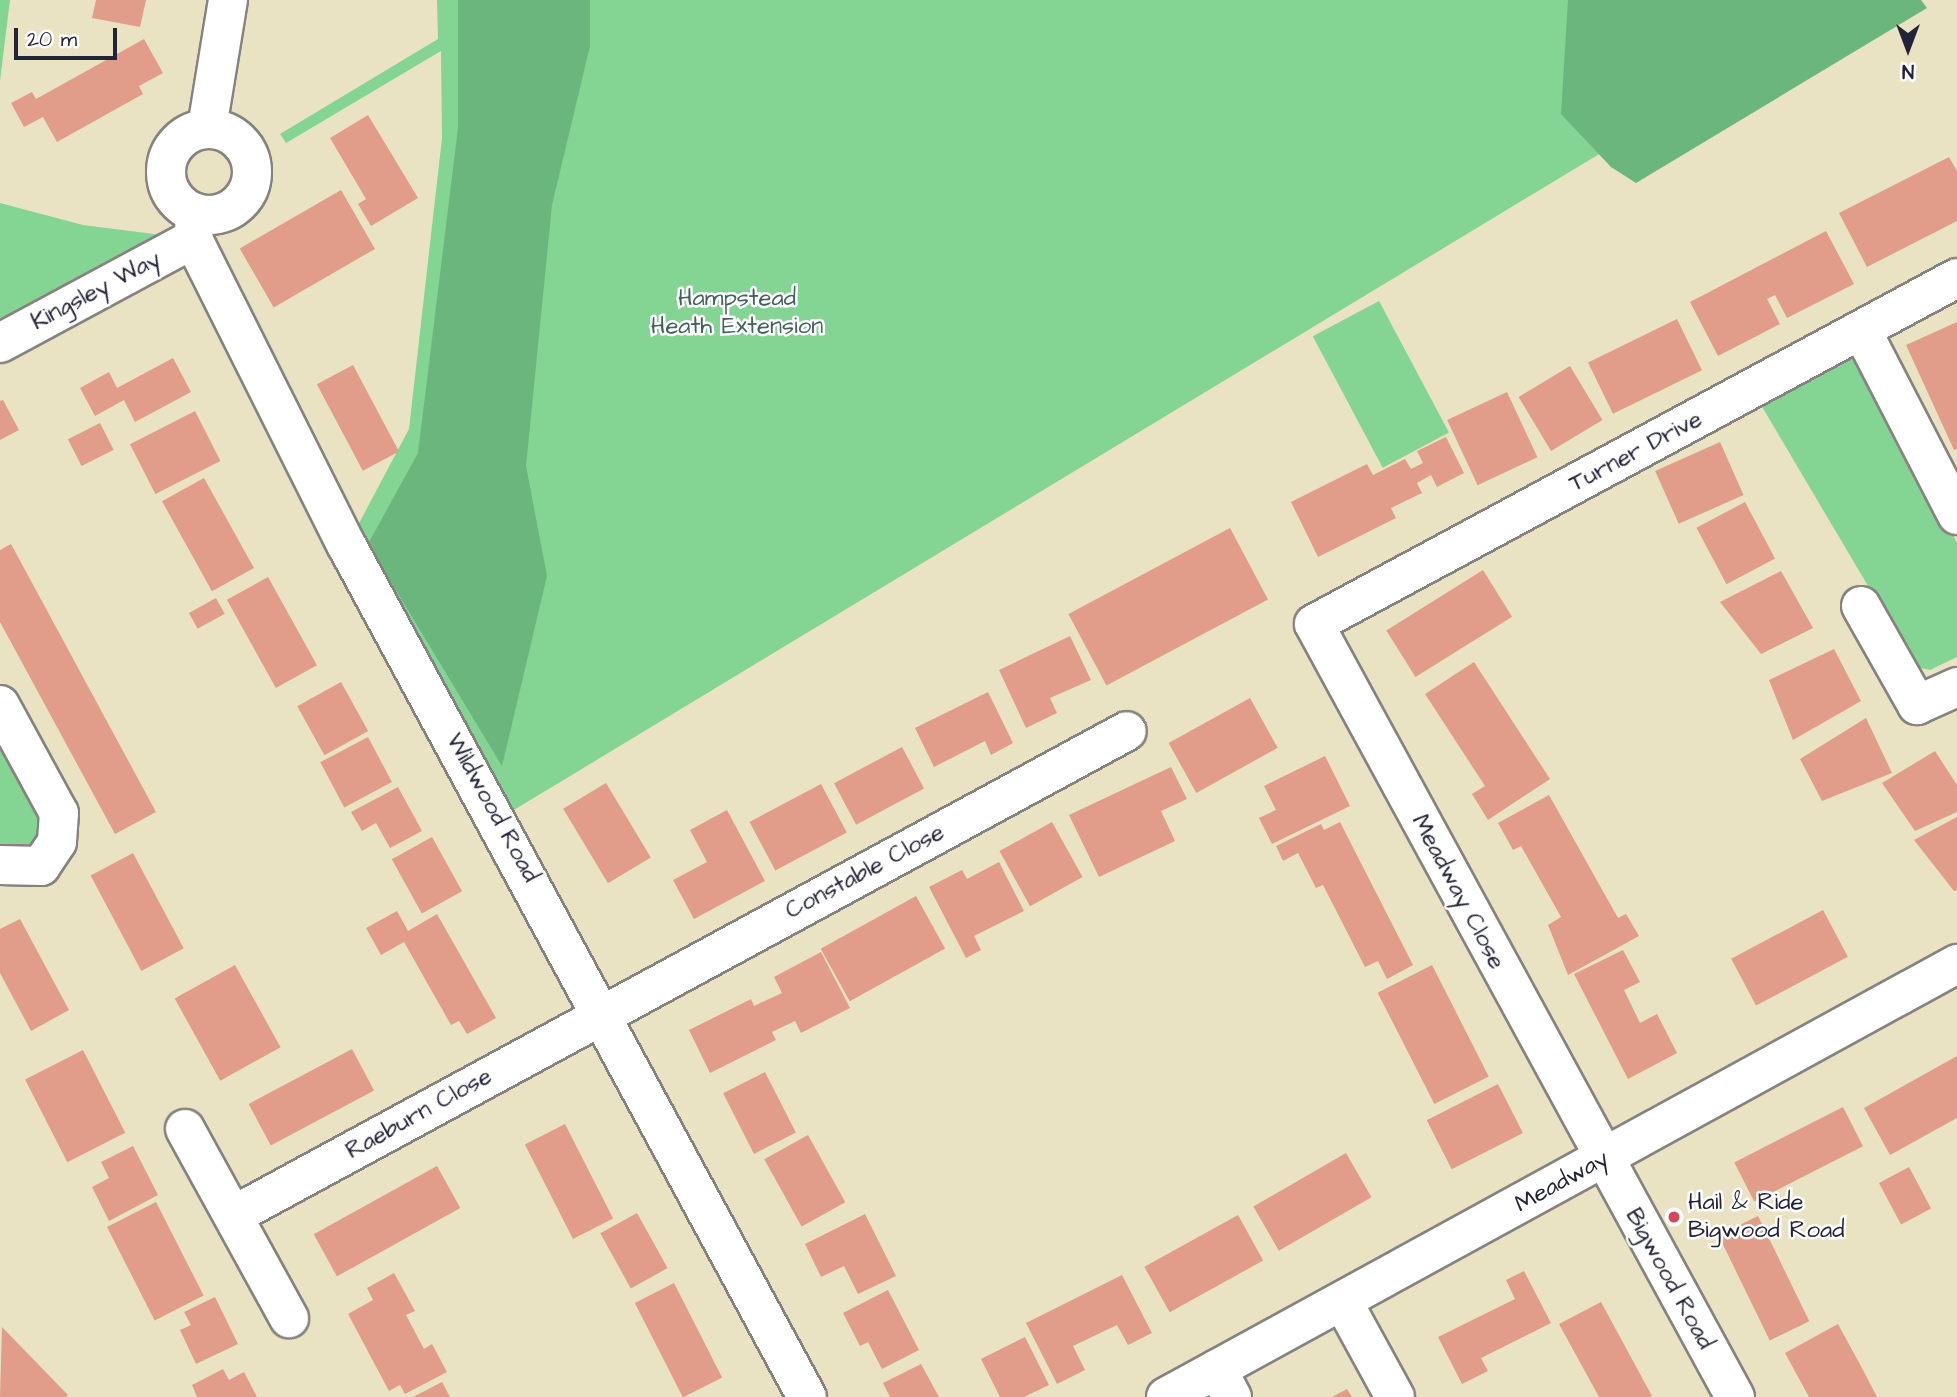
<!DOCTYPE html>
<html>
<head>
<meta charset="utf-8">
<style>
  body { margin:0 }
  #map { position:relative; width:1957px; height:1397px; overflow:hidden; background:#e9e3c3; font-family:"Architects Daughter",sans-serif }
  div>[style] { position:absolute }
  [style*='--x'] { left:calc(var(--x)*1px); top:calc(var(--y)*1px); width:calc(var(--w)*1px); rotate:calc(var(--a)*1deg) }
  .green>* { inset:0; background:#84d493; transform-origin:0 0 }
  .forest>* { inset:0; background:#6bb67d }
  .building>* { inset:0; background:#e19d89; transform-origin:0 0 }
  .roads { filter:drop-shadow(2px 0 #86827f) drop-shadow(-2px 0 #86827f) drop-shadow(0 2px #86827f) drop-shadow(0 -2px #86827f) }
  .minor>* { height:38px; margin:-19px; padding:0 19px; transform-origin:19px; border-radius:19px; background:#fff }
  .minor>.ring { margin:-19px; padding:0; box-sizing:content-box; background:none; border:38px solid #fff; border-radius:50% }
  .dots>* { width:19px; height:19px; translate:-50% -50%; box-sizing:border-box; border:4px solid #fff; border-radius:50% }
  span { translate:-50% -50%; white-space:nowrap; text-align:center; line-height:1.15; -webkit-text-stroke:5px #fff; paint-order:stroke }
  .street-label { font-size:24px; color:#22223b }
  .park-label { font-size:24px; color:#44605a }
  .poi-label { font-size:24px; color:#22223b }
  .left { translate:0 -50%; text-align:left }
  .north { position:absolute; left:1873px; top:14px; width:70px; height:70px; -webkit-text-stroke:5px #fff; paint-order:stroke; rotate:180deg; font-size:19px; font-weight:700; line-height:28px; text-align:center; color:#22223b }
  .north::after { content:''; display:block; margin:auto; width:24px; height:32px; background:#22223b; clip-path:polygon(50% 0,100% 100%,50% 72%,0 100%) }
  .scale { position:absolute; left:14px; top:28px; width:103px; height:32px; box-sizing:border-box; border:4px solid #22223b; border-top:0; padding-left:9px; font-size:21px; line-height:24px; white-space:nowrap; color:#22223b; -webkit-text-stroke:5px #fff; paint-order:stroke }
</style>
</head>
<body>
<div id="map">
  <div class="green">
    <i style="clip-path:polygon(0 0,10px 0,0 81px)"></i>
    <i style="clip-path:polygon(437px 0,1854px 0,499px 819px,347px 546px,409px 429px,442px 138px,441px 51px,286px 143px,280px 134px,438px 39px)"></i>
    <i style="clip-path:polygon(0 203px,83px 225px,193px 239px,0 343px)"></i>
    <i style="left:1379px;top:301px;width:149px;height:75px;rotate:62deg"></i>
    <i style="clip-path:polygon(1859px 352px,1957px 543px,1957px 657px,1930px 670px,1916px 667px,1761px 405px)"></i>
    <i style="clip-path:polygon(0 724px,45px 824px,33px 845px,18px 849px,0 847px)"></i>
  </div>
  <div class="forest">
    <i style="clip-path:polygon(458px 0,590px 0,590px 46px,552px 205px,526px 466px,547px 576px,502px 766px,368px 544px,418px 453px,458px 128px)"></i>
    <i style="clip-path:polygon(1568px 0,1921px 0,1927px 8px,1636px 183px,1611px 167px,1561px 114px)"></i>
  </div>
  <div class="building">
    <i style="clip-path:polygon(96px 0,146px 0,140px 27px,92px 18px)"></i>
    <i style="clip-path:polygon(144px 39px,163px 73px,139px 86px,143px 94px,57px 142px,43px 117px,24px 127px,11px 103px,32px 92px,36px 99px)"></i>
    <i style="clip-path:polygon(368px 115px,418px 198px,371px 226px,358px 204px,366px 199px,330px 138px)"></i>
    <i style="clip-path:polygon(1949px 157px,1957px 171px,1957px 221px,1867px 267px,1839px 213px)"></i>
    <i style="left:341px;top:190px;width:68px;height:117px;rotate:60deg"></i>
    <i style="clip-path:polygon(1826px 231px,1854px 284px,1787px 318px,1775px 295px,1767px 299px,1780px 324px,1718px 356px,1690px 302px)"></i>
    <i style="left:1677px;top:319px;width:57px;height:99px;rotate:64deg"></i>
    <i style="clip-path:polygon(1957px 322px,1957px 449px,1954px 450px,1906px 345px)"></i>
    <i style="clip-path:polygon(173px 358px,191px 392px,135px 422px,124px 400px,95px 416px,80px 388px,109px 372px,117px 388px)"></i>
    <i style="left:353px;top:365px;width:98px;height:41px;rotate:62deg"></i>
    <i style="left:1570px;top:366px;width:63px;height:60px;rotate:59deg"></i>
    <i style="left:1507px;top:392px;width:72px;height:66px;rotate:65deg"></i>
    <i style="clip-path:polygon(3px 400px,19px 430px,0 440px,0 401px)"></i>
    <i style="left:195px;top:411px;width:56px;height:73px;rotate:63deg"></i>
    <i style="left:100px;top:423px;width:30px;height:36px;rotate:63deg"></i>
    <i style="clip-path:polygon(1446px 437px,1464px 473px,1437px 487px,1431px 475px,1417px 483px,1422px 493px,1391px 508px,1396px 518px,1318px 557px,1291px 502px,1367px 464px,1373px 475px,1405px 459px,1411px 469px,1423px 463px,1417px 451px)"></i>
    <i style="left:1720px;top:442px;width:58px;height:71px;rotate:66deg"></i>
    <i style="left:204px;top:478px;width:103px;height:48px;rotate:61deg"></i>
    <i style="left:1745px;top:502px;width:64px;height:55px;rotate:62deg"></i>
    <i style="left:1230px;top:528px;width:81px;height:183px;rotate:62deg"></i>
    <i style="clip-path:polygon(11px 544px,156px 812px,115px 834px,0 622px,0 550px)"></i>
    <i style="left:1483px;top:570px;width:55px;height:114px;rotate:58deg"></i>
    <i style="clip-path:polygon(1781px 571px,1813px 628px,1761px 654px,1720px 602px)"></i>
    <i style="left:268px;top:577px;width:101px;height:47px;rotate:61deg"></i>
    <i style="left:216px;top:598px;width:18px;height:31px;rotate:61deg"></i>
    <i style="clip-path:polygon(1070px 636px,1091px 680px,1050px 698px,1057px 713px,1026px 728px,999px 670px)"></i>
    <i style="clip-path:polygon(1834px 649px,1861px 701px,1793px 740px,1769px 680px)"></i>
    <i style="clip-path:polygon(1474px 662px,1550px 779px,1488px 820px,1472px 794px,1485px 786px,1425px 694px)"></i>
    <i style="left:341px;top:682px;width:56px;height:50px;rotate:61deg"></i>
    <i style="clip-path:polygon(988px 692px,1013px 743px,991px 755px,985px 741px,934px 767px,915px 728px)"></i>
    <i style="left:1250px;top:698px;width:57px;height:93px;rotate:61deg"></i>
    <i style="clip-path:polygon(1866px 718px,1892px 773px,1822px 801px,1800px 759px)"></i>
    <i style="left:368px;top:737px;width:51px;height:54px;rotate:62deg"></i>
    <i style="left:902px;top:747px;width:47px;height:77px;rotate:62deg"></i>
    <i style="clip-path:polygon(1935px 751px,1957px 785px,1957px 812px,1915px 831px,1882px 783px)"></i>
    <i style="clip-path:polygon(1325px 756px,1350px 806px,1272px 844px,1259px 818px,1276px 810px,1264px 786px)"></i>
    <i style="clip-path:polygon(1171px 767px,1187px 799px,1161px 811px,1175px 841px,1099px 877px,1069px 815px)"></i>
    <i style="left:606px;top:783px;width:87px;height:50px;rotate:59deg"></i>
    <i style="left:821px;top:784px;width:55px;height:81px;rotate:62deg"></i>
    <i style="clip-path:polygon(398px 787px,422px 831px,390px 848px,376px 823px,362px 831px,351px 812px)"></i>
    <i style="clip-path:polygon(1549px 795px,1618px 918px,1626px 914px,1639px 936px,1568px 975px,1548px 925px,1561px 917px,1521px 846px,1513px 850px,1498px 823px)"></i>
    <i style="clip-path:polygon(727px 810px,765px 881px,694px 919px,673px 880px,707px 862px,690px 830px)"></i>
    <i style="clip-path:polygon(1957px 817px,1957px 890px,1954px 891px,1914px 840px)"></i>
    <i style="left:1052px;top:822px;width:63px;height:60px;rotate:61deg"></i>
    <i style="clip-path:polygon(1340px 822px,1413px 965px,1387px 979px,1378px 961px,1365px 967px,1323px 885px,1316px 888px,1298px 853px,1283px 861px,1276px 846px,1321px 824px,1324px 830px)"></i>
    <i style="left:432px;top:837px;width:62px;height:46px;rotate:61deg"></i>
    <i style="left:133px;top:853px;width:108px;height:48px;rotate:62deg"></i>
    <i style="clip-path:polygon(999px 862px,1024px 911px,974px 936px,981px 950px,966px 958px,929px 887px,962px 870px,967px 879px)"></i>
    <i style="left:916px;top:896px;width:60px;height:109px;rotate:61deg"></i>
    <i style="left:1823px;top:910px;width:53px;height:104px;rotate:62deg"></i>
    <i style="clip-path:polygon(397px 911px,408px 931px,437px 914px,496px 1018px,467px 1034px,459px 1021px,451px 1025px,404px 942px,381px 955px,366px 928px)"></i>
    <i style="clip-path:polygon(20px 919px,69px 1010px,31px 1031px,0 973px,0 929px)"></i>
    <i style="clip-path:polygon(1623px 950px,1640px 982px,1624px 990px,1640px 1023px,1657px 1014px,1677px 1053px,1628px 1079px,1574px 974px)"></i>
    <i style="clip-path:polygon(821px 952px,850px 1008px,801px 1033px,795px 1021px,772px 1032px,776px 1040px,710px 1073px,689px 1030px,751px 999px,754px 1006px,782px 993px,774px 977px)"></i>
    <i style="left:235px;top:965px;width:94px;height:69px;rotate:61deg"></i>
    <i style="left:1432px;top:965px;width:125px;height:61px;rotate:63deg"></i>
    <i style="left:352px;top:1049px;width:47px;height:117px;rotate:62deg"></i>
    <i style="left:83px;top:1050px;width:93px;height:65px;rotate:63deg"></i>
    <i style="clip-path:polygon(1957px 1056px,1957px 1118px,1890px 1155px,1864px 1108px)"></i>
    <i style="left:765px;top:1072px;width:68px;height:47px;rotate:63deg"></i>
    <i style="left:1498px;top:1084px;width:55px;height:80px;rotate:63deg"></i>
    <i style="left:1843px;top:1107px;width:44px;height:122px;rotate:63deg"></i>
    <i style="left:565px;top:1124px;width:106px;height:45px;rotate:63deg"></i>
    <i style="left:808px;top:1135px;width:77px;height:50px;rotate:61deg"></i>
    <i style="clip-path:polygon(133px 1146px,158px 1195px,109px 1221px,92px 1187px,109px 1178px,101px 1162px)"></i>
    <i style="left:1346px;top:1153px;width:51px;height:107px;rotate:60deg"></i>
    <i style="left:437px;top:1166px;width:48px;height:141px;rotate:61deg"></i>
    <i style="left:1909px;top:1167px;width:47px;height:34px;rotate:62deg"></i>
    <i style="left:156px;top:1202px;width:105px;height:55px;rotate:63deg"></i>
    <i style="left:637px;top:1213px;width:63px;height:42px;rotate:61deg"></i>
    <i style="clip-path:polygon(865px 1214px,896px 1276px,858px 1294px,844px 1266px,821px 1277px,805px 1244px)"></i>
    <i style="left:1238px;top:1215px;width:52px;height:107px;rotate:61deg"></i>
    <i style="left:1758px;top:1216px;width:117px;height:44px;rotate:64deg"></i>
    <i style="clip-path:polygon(1524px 1271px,1551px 1323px,1481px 1358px,1488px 1371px,1462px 1384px,1438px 1337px,1515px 1299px,1506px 1280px)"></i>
    <i style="clip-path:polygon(394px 1273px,415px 1311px,406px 1315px,424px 1349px,432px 1344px,447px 1372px,405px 1394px,400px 1385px,389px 1391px,348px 1314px,373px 1300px,367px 1288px)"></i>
    <i style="clip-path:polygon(1122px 1275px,1152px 1333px,1128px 1345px,1117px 1325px,1073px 1346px,1085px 1370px,1057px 1384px,1026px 1323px)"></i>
    <i style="left:674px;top:1283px;width:106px;height:44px;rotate:63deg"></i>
    <i style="clip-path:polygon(888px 1290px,919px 1350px,882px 1369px,868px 1342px,860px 1346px,843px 1313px)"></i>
    <i style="clip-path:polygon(215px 1297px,238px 1344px,196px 1364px,180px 1330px,191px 1325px,184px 1312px)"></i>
    <i style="clip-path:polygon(1601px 1302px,1652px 1396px,1649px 1397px,1599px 1397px,1559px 1324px)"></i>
    <i style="clip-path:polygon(1838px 1324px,1863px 1370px,1877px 1397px,1809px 1397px,1785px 1353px)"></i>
    <i style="clip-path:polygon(2px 1327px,68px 1395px,66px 1397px,0 1397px)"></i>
    <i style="clip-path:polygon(1025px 1337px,1049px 1385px,1024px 1397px,1000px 1397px,981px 1359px)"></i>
    <i style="clip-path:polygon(921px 1364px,939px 1397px,890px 1397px,883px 1383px)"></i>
    <i style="clip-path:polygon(223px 1369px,229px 1380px,244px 1372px,257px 1397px,197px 1397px,192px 1385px)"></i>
    <i style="clip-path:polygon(442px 1382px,450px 1397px,413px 1397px)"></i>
    <i style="clip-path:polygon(1347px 1389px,1352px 1397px,1332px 1397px)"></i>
  </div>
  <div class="roads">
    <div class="minor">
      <i style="--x:207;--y:128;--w:130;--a:-80.7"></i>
      <i class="ring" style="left:166px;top:129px;width:48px;height:48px"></i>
      <i style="--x:196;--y:213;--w:26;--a:97"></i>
      <i style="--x:193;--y:239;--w:343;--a:63.4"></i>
      <i style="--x:347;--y:546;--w:967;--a:61.61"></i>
      <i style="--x:1862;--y:331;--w:207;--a:62.7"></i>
      <i style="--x:0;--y:343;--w:219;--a:-28.3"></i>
      <i style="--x:1861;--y:606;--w:114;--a:60.5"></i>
      <i style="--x:1917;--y:705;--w:44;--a:-24.2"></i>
      <i style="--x:0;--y:705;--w:123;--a:61.4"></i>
      <i style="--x:59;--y:813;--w:29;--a:94"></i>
      <i style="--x:57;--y:842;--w:29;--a:124"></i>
      <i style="--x:41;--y:866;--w:41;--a:-178.6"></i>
      <i style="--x:185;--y:1129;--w:216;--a:61.2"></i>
      <i style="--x:236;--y:1214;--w:1013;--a:-28.46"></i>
      <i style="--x:1343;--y:1302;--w:108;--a:61.3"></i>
      <i style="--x:1217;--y:1369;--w:32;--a:62"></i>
      <i style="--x:1166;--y:1397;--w:902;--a:-28.7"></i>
      <i style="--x:1735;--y:1397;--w:880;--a:-118.57"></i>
      <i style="--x:1314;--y:624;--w:730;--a:-28.28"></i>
    </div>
  </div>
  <div class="dots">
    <i style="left:1674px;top:1217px;background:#d1495b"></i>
  </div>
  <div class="street-label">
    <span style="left:96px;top:291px;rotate:-28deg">Kingsley Way</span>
    <span style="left:1636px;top:452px;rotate:-28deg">Turner Drive</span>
    <span style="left:492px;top:808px;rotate:61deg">Wildwood Road</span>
    <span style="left:865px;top:872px;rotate:-28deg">Constable Close</span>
    <span style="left:1458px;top:892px;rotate:62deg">Meadway Close</span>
    <span style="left:419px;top:1114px;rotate:-29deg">Raeburn Close</span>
    <span style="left:1562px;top:1182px;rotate:-29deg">Meadway</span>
    <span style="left:1669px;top:1279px;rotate:61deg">Bigwood Road</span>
  </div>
  <div class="park-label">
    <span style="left:737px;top:313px">Hampstead<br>Heath Extension</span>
  </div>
  <div class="poi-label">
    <span class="left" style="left:1688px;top:1217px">Hail &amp; Ride<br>Bigwood Road</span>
  </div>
  <div class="north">N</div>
  <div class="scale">20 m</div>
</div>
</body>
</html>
